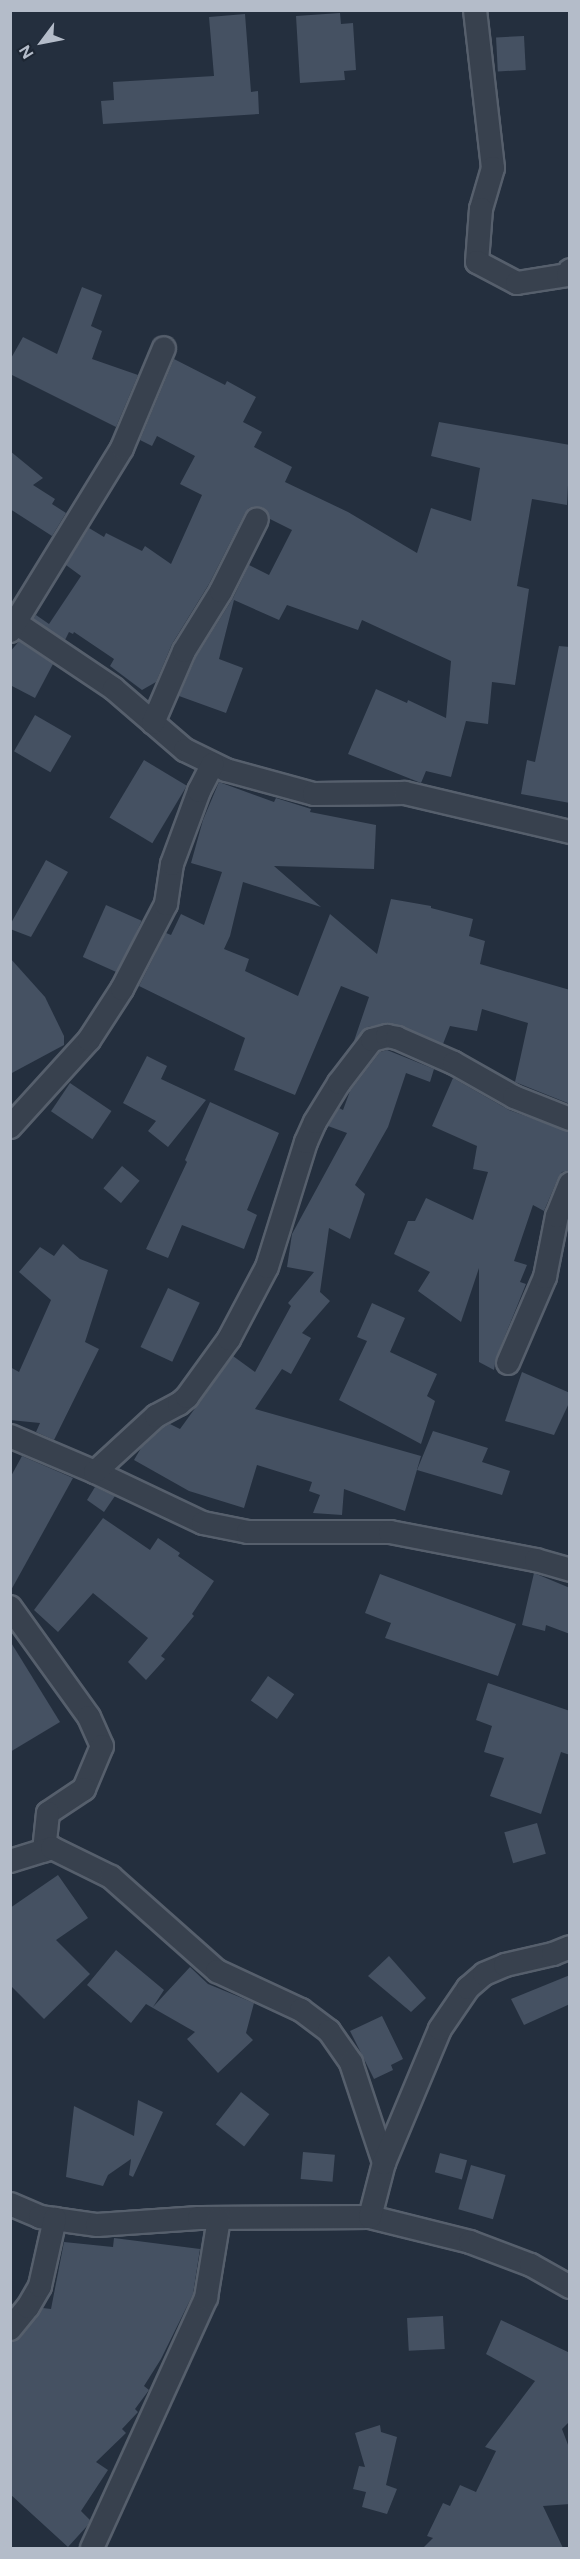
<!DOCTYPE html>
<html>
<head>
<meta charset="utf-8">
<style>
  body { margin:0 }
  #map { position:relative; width:580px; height:2559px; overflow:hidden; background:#242f3e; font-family:Figtree,sans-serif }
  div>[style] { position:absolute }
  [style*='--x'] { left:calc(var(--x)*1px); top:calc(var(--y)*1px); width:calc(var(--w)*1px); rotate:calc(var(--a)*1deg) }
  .building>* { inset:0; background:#455162; transform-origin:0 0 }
  .roads { filter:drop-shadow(2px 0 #565f6c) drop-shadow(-2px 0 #565f6c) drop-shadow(0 2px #565f6c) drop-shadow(0 -2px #565f6c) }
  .street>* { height:22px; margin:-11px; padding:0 11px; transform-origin:11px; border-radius:11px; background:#38414e }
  span { translate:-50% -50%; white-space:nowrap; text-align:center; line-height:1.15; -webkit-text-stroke:4.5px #1d2633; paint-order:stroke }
  .frame { position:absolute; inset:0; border:12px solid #b4bcc9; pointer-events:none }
  .north { position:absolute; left:12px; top:12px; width:60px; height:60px; -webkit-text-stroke:4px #1d2633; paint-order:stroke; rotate:238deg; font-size:16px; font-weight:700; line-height:24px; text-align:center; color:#b4bcc9 }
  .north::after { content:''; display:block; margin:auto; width:21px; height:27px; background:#b4bcc9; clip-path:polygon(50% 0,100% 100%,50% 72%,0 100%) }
</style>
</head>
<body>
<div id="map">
  <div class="building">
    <i style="clip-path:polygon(340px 13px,341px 24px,353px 23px,356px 70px,344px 71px,345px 80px,300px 83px,296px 16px)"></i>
    <i style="clip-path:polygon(245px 14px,251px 92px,258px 91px,259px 114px,103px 124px,101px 101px,114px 100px,113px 82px,214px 76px,209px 17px)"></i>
    <i style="left:524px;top:36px;width:34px;height:28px;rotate:87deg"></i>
    <i style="clip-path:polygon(82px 287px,102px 295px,91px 326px,102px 331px,92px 359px,138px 375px,116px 427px,10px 374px,10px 360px,23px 337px,57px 354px)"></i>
    <i style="clip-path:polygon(174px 359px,225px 385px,227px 381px,256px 397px,243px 422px,262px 432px,254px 447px,292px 467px,285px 482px,348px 512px,417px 553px,431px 508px,471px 521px,480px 468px,431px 456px,439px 422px,570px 445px,567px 505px,532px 499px,517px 586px,529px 589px,515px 685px,492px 682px,488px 724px,466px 721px,451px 777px,426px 771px,421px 783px,348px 754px,376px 689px,407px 703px,408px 700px,446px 718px,451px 661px,362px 620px,358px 630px,287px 605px,279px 620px,234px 600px,219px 659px,243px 668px,226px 713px,179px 696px,196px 657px,233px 598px,249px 565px,269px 575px,292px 530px,270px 519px,262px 507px,249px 508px,245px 513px,209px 584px,172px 644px,156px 682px,142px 690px,110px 666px,114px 659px,74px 632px,73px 634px,69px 632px,65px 640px,33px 619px,36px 615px,49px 624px,81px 576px,66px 565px,89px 528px,104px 537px,106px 533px,142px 551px,145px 546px,171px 564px,202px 495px,180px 484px,195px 456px,157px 436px,152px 446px,140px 440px)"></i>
    <i style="clip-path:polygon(10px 451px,43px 478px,33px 485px,55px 499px,52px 504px,66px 513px,52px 536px,10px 509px)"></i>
    <i style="clip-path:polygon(19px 641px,53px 664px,35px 698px,10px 685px,10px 652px)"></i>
    <i style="clip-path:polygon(559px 646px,570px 647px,570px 803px,521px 794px,527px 760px,535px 762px)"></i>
    <i style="left:35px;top:715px;width:42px;height:42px;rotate:30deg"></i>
    <i style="left:144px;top:760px;width:50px;height:67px;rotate:31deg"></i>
    <i style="clip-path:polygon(219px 782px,274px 802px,276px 798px,311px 809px,310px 812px,376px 825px,374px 869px,274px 866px,321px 907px,243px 882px,230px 936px,224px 949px,249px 959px,245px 971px,298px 996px,330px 914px,377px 954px,391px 899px,431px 906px,431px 908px,473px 919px,469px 936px,485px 941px,480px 964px,570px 990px,570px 1104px,515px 1082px,528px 1023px,482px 1009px,477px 1031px,450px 1026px,443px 1044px,389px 1023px,368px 1027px,354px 1041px,369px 997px,341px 986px,295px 1095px,234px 1070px,245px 1038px,139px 986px,166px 933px,171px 935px,181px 914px,204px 925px,222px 872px,191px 863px,203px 820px)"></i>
    <i style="clip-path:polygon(46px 860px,68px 872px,31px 937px,10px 929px,10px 925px)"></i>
    <i style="left:106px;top:905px;width:39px;height:57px;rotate:24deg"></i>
    <i style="clip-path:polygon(10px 958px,45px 997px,64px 1036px,64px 1045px,10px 1074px)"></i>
    <i style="clip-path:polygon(387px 1050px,434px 1069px,430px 1082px,406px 1073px,388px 1127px,355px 1185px,365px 1194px,350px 1239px,329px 1228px,320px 1292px,330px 1301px,302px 1333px,311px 1338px,291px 1374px,282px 1369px,255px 1409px,421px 1456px,405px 1511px,344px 1489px,342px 1515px,313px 1513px,320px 1495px,309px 1491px,312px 1482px,257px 1465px,244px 1508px,189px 1491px,134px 1460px,141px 1448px,164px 1427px,170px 1424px,180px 1429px,233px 1356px,255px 1372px,291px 1306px,288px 1303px,314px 1272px,287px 1267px,292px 1234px,347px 1133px,328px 1126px,339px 1108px,343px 1110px,350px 1091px,380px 1052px)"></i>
    <i style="clip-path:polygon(147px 1056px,167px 1066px,161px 1079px,206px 1100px,168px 1147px,148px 1131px,156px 1121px,123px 1103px)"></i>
    <i style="clip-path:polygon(453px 1078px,509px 1110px,570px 1132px,570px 1170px,562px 1172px,558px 1178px,544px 1211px,533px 1205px,514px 1261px,527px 1265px,520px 1282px,526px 1284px,496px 1358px,494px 1370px,479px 1362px,479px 1268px,461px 1322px,418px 1291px,430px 1272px,394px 1254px,408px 1221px,415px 1221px,426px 1198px,473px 1220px,488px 1172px,473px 1169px,477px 1146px,432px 1126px)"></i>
    <i style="left:70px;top:1083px;width:50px;height:34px;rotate:34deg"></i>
    <i style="clip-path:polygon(210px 1102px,279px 1133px,247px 1210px,257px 1215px,244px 1249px,182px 1225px,168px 1258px,146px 1249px,187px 1162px,185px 1160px)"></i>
    <i style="left:122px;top:1166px;width:23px;height:29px;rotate:40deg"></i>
    <i style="clip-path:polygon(63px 1244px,80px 1259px,108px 1270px,85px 1342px,99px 1349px,54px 1440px,36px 1432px,40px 1423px,10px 1420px,10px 1367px,19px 1372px,51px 1300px,19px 1272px,40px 1247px,54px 1256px)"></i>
    <i style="left:168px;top:1288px;width:35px;height:65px;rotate:25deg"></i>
    <i style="clip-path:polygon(372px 1303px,405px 1318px,390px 1352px,437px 1374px,427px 1396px,435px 1401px,421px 1444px,339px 1400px,367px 1341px,357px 1337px)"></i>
    <i style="clip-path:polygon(522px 1372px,570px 1393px,570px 1401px,554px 1435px,505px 1421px)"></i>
    <i style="clip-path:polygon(433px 1431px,488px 1448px,482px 1462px,510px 1471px,502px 1495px,417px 1470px)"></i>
    <i style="clip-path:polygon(22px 1456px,73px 1478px,10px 1592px,10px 1478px)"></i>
    <i style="clip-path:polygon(95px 1487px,115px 1496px,104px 1512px,87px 1500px)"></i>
    <i style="clip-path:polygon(103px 1518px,150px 1550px,158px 1538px,180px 1553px,178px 1556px,214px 1581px,192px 1614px,194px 1616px,161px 1656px,165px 1659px,146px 1680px,128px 1662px,148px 1638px,93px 1593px,58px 1632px,34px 1610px)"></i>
    <i style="clip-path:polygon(534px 1573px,570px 1588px,570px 1634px,546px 1625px,545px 1631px,522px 1625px)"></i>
    <i style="clip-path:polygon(380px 1574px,516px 1624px,498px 1676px,385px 1638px,391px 1623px,365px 1613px)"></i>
    <i style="clip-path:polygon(10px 1641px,60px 1722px,10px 1752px)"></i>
    <i style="left:268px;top:1676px;width:32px;height:30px;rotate:35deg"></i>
    <i style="clip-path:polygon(488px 1683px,570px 1711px,570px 1755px,561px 1752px,541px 1814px,490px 1796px,504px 1758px,484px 1752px,492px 1726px,476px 1720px)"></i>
    <i style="left:537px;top:1823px;width:32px;height:34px;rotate:74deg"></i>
    <i style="clip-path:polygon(58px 1875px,88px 1918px,56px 1940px,90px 1974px,44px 2019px,10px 1985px,10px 1908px)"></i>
    <i style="clip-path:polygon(116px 1950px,164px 1990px,153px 2007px,190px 1967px,208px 1984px,254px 2003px,246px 2033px,253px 2040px,218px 2073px,187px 2039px,195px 2032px,146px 2004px,131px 2023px,87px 1985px)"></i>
    <i style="clip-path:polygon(389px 1956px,426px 1998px,411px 2012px,368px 1976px)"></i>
    <i style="clip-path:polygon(570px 1975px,570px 2004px,524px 2025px,511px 1999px)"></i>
    <i style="clip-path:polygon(382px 2016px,403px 2059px,391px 2065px,393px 2070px,374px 2079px,350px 2031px)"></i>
    <i style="left:241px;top:2092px;width:36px;height:41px;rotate:38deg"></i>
    <i style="clip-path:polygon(138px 2100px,163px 2112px,133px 2177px,129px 2175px,131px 2159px,108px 2175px,103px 2186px,66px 2177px,74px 2106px,134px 2136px)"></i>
    <i style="left:303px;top:2152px;width:32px;height:27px;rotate:5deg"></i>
    <i style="left:440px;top:2153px;width:28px;height:20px;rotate:15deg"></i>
    <i style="left:471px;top:2165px;width:36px;height:46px;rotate:16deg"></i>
    <i style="clip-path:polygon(114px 2238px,200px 2249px,193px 2294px,161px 2359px,144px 2386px,149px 2390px,135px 2409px,138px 2412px,122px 2429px,126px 2433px,96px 2462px,108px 2470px,81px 2511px,90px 2520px,88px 2525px,68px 2547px,10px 2494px,10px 2342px,20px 2338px,43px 2308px,51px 2309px,64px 2242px,113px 2247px)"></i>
    <i style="left:443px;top:2316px;width:33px;height:36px;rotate:87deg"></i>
    <i style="clip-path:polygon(501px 2320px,570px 2353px,570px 2421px,562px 2429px,570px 2450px,570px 2504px,543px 2506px,563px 2548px,423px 2548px,433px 2538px,427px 2536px,443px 2503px,450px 2506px,460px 2485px,476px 2492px,496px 2451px,485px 2447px,535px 2381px,486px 2354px)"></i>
    <i style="clip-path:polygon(380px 2425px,381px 2432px,397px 2437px,386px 2485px,397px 2489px,387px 2514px,362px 2507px,366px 2492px,353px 2489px,359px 2466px,365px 2467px,355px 2433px)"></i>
  </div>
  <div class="roads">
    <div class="street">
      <i style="--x:475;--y:10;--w:159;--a:83.5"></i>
      <i style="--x:493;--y:168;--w:43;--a:106.3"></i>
      <i style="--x:481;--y:209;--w:53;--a:94.3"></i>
      <i style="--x:477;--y:262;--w:45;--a:27.7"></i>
      <i style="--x:517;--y:283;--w:52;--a:-8.9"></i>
      <i style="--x:568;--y:275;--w:5;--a:-68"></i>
      <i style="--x:10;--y:619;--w:125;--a:33.9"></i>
      <i style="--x:114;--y:689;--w:94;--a:40.7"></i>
      <i style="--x:185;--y:750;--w:46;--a:26"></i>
      <i style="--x:226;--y:770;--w:91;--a:15.3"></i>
      <i style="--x:314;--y:794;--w:91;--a:-0.6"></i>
      <i style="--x:405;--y:793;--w:170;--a:13.3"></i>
      <i style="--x:10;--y:631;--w:215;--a:-58.5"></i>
      <i style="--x:122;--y:448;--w:108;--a:-67.2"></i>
      <i style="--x:153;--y:723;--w:78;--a:-66.7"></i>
      <i style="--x:184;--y:651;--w:70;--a:-58.3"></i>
      <i style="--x:221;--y:591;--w:80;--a:-63.4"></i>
      <i style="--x:10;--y:1127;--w:118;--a:-47.8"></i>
      <i style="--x:89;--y:1040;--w:61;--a:-57.1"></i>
      <i style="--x:122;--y:989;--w:96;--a:-62.6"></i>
      <i style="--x:166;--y:904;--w:40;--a:-81.5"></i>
      <i style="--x:172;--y:864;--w:78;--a:-69.7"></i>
      <i style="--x:199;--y:791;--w:30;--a:-63"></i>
      <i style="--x:508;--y:1363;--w:94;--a:-66.7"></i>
      <i style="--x:545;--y:1277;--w:62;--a:-78.9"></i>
      <i style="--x:557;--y:1216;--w:35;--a:-68"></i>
      <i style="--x:10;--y:1436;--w:92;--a:23"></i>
      <i style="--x:95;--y:1472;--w:119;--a:25.3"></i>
      <i style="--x:203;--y:1523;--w:46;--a:11.3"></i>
      <i style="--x:248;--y:1532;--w:142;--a:0"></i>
      <i style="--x:390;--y:1532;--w:149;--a:10.9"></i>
      <i style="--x:536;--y:1560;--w:35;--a:16"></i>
      <i style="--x:95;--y:1472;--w:83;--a:-42.6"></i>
      <i style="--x:156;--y:1416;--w:26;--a:-28"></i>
      <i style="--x:179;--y:1404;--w:11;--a:-41"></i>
      <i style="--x:187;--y:1397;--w:72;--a:-54.1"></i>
      <i style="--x:229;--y:1339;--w:81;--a:-62.2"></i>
      <i style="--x:267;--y:1267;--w:131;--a:-72.7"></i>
      <i style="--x:306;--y:1142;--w:22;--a:-66"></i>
      <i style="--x:315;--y:1122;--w:46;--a:-58.4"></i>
      <i style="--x:339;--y:1083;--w:54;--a:-52.5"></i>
      <i style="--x:372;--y:1040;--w:16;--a:-15"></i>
      <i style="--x:387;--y:1036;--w:10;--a:11"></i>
      <i style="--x:397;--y:1038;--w:62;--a:23.7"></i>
      <i style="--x:454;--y:1063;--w:69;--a:29.5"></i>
      <i style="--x:514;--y:1097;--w:60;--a:21.4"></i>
      <i style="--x:10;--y:1607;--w:135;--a:54.3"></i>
      <i style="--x:89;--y:1717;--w:32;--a:66"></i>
      <i style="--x:102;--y:1746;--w:47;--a:112.7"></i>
      <i style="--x:84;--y:1789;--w:43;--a:146.3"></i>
      <i style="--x:48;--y:1813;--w:38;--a:96"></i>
      <i style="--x:10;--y:1861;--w:44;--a:-17.2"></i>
      <i style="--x:52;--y:1848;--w:66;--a:26.2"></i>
      <i style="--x:111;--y:1877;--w:142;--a:41.6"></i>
      <i style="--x:217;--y:1971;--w:93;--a:24.9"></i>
      <i style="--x:301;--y:2010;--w:35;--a:37"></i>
      <i style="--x:329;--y:2031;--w:39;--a:55"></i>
      <i style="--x:351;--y:2063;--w:105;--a:71.7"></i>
      <i style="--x:10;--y:2204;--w:33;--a:23"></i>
      <i style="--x:40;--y:2217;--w:58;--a:8"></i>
      <i style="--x:97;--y:2225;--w:102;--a:-3.9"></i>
      <i style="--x:199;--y:2218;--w:171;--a:-0.3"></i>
      <i style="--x:370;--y:2217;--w:103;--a:14"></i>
      <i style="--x:470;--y:2242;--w:65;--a:20.7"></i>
      <i style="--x:531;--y:2265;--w:45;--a:29.4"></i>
      <i style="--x:370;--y:2217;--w:56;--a:-75.5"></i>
      <i style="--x:384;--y:2163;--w:145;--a:-67.3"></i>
      <i style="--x:440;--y:2029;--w:50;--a:-55.7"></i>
      <i style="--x:468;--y:1988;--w:21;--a:-41"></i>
      <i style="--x:484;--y:1974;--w:23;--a:-23"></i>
      <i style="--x:505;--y:1965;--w:49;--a:-12.9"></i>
      <i style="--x:553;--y:1954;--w:18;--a:-22"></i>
      <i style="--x:10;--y:2329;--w:28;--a:-51"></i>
      <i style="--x:28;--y:2307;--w:24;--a:-60"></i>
      <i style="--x:40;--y:2286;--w:69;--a:-77.4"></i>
      <i style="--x:92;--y:2548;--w:275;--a:-65.5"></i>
      <i style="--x:206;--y:2298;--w:80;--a:-80.7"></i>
    </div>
  </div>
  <div class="frame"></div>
  <div class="north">N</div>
</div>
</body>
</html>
